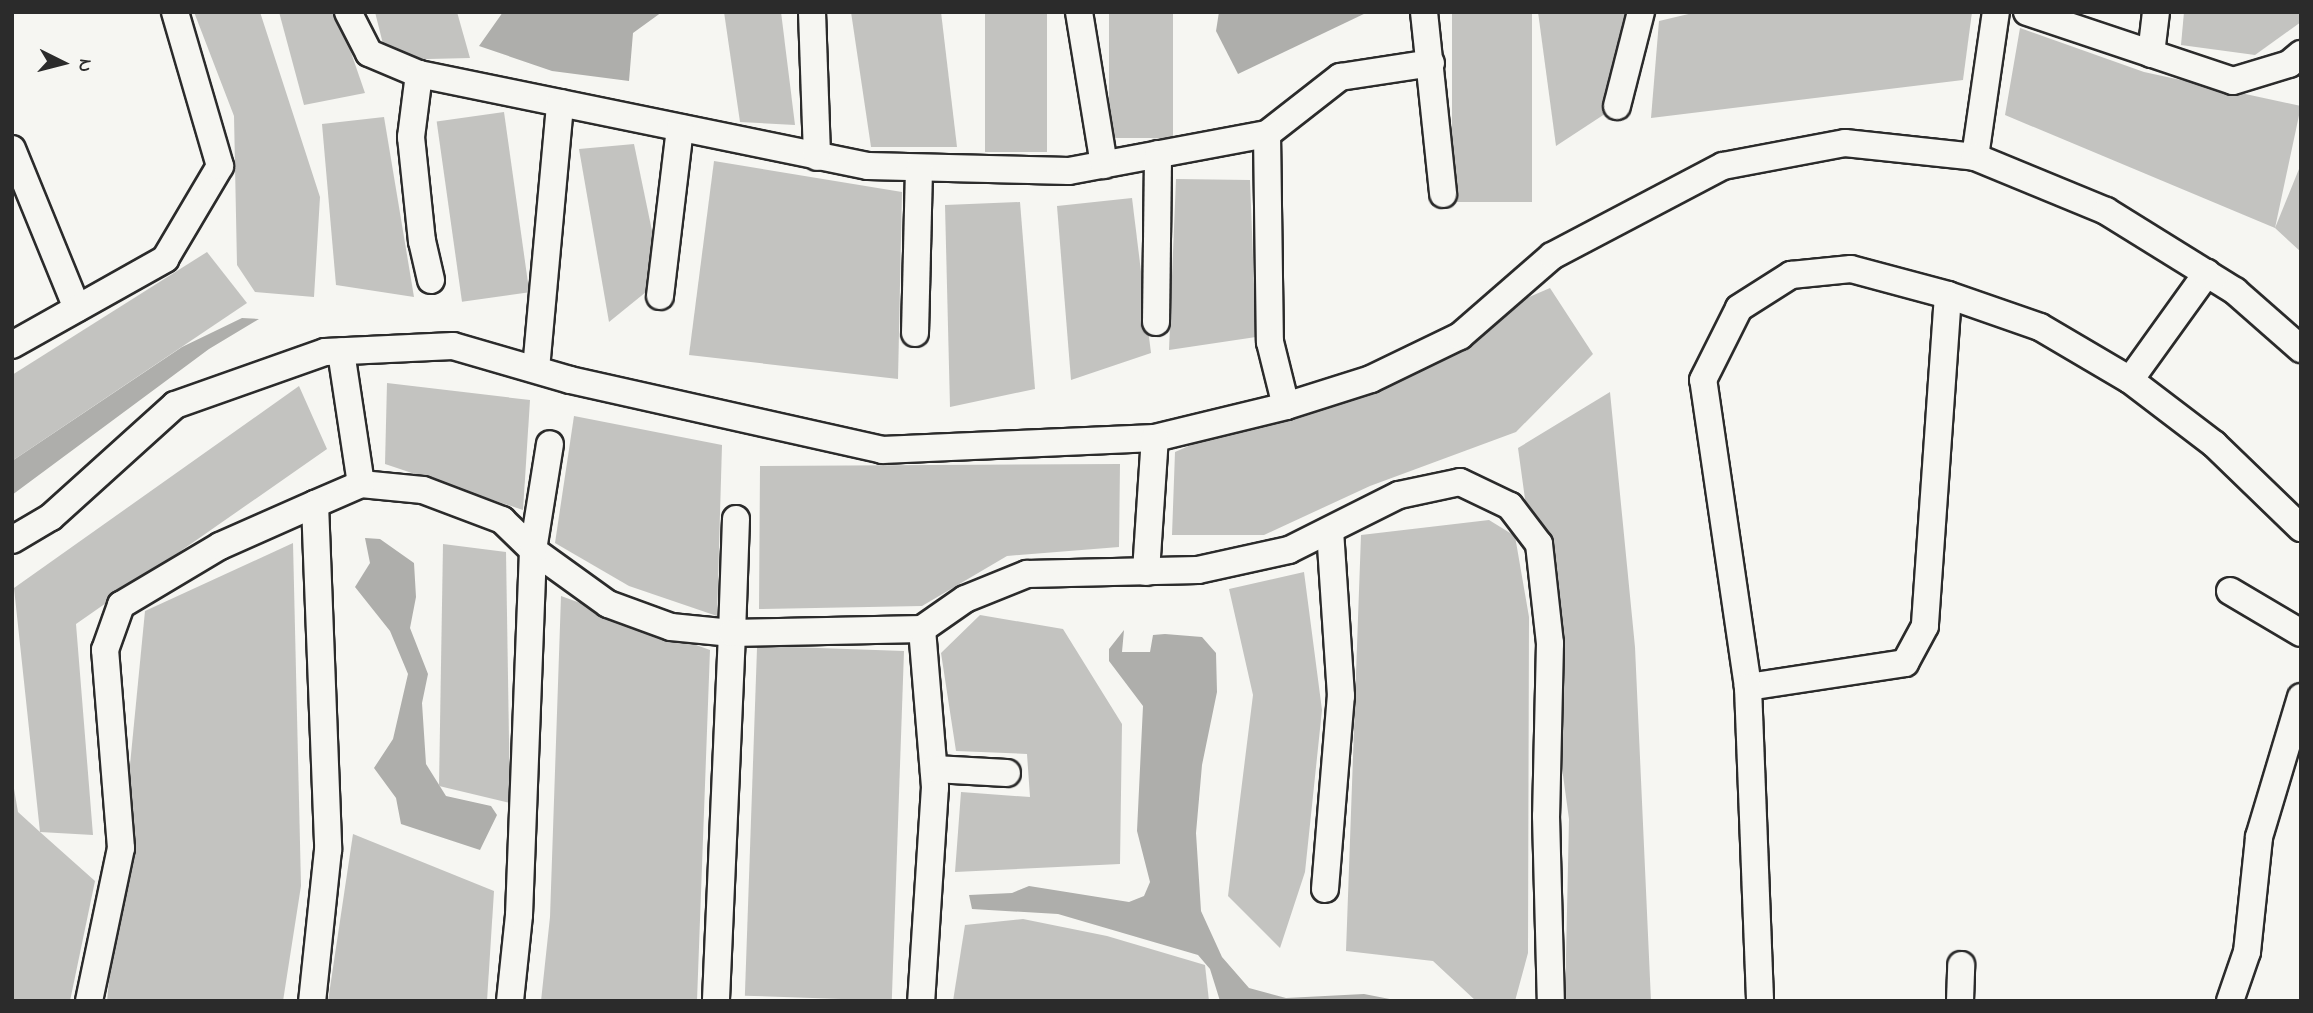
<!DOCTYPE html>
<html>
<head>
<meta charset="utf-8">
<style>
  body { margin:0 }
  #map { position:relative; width:2313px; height:1013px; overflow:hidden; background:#f6f6f2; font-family:"Indie Flower",sans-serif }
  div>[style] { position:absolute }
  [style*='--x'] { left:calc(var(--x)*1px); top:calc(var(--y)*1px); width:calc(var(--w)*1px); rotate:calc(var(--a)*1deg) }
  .water>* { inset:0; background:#aeaeab }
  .building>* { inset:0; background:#c3c3c0; transform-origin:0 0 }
  .roads { filter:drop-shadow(2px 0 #2b2b2b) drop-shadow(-2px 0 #2b2b2b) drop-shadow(0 2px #2b2b2b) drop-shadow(0 -2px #2b2b2b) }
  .minor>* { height:26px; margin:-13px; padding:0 13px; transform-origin:13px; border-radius:13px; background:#f6f6f2 }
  span { translate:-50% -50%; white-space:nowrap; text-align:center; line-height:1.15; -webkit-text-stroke:6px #f6f6f2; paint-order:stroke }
  .frame { position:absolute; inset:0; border:14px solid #2b2b2b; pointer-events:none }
  .north { position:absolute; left:28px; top:28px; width:70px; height:70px; -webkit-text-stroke:5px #f6f6f2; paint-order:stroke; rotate:96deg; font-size:19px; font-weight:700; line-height:28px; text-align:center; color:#2b2b2b }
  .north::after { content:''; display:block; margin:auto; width:24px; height:32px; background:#2b2b2b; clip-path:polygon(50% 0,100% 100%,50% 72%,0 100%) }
</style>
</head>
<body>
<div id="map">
  <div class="water">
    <i style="clip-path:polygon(503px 12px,662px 12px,633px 33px,629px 81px,552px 71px,479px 46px)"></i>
    <i style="clip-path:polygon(1219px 12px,1368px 12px,1238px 74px,1216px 31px)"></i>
    <i style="clip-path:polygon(242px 318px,259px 319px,209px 349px,12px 495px,12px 461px,182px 347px)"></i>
    <i style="clip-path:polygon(365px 538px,380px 539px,414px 563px,416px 597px,410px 628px,428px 674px,422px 703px,426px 764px,446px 796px,491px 806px,497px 815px,480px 850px,401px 824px,396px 798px,374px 768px,393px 739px,408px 674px,390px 631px,355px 587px,370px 563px)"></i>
    <i style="clip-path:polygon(1124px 630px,1122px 652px,1150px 652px,1153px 635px,1165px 634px,1202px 637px,1216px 653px,1217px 692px,1202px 765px,1196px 833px,1201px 911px,1222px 957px,1249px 988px,1286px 998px,1364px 994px,1400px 1001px,1220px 1001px,1210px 969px,1198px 955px,1058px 914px,972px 909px,969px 895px,1012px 893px,1029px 886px,1129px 902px,1144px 896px,1150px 882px,1137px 831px,1143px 706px,1109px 661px,1109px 649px)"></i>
  </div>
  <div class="building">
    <i style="clip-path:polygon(194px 12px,260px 12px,320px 197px,314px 297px,255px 292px,237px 265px,234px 116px)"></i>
    <i style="clip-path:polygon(279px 12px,337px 12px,365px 93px,304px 105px)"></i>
    <i style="clip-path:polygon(375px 12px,457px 12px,470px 58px,387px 60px)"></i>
    <i style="clip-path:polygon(724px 12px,781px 12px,795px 125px,740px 122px)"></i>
    <i style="clip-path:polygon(851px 12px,941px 12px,957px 147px,871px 147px)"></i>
    <i style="left:985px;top:12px;width:62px;height:140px"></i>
    <i style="left:1109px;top:12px;width:64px;height:126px"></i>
    <i style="left:1452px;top:12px;width:80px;height:190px"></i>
    <i style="clip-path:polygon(1538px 12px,1636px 12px,1617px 106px,1556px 146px)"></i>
    <i style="clip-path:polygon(1697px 12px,1972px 12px,1963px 80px,1651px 118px,1659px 21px)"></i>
    <i style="clip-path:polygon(2184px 12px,2301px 12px,2301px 22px,2255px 55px,2181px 45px)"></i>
    <i style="clip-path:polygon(2020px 28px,2144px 72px,2301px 106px,2275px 228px,2301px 164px,2301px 252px,2275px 228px,2005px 115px)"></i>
    <i style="left:504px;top:112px;width:182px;height:68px;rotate:82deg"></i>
    <i style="clip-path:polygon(384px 117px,414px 297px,336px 285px,322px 124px)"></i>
    <i style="clip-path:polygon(634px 144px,662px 279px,609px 322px,579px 149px)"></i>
    <i style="clip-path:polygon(714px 161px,902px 192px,898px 379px,689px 355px)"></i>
    <i style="clip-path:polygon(1176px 179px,1250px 180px,1256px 337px,1169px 350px)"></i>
    <i style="clip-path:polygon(1132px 198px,1151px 353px,1071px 380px,1057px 206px)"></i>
    <i style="clip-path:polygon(1020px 202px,1035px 389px,950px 407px,945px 205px)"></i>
    <i style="clip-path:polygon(207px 252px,247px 303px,12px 461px,12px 375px)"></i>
    <i style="clip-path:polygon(1550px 288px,1593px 354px,1516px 432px,1370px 486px,1264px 535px,1172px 535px,1175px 452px)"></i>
    <i style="clip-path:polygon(387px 383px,530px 400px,523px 510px,385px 464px)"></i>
    <i style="clip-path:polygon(299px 386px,327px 449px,76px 624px,93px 835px,40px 832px,95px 881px,70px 1001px,12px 1001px,12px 777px,18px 812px,40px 832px,14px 588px)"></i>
    <i style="clip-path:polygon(1610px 392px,1635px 647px,1651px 1001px,1565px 1001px,1569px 819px,1518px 448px)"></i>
    <i style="clip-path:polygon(574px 416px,722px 445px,717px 616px,629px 586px,555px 543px)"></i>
    <i style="clip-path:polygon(1120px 464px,1119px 547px,1007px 556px,922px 606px,759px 609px,760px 466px)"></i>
    <i style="clip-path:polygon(1489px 520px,1515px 536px,1529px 617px,1528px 953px,1515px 1001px,1476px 1001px,1433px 961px,1346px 951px,1361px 535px)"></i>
    <i style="clip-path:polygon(293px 543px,301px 886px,283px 1001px,107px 1001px,145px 611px)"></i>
    <i style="clip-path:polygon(443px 544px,506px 552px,510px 803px,439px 786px)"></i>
    <i style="clip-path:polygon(1304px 572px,1322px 710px,1305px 872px,1280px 948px,1228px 896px,1253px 695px,1229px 589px)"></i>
    <i style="clip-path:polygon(561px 596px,710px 650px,697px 1001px,541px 1001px,550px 917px)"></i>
    <i style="clip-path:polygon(980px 615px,1063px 629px,1122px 724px,1120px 864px,955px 872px,961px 792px,1030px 797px,1027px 754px,956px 751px,941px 653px)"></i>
    <i style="left:904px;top:651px;width:350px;height:147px;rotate:92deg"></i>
    <i style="clip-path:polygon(353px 834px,494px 891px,487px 1001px,328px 1001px)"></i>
    <i style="clip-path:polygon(1023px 919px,1107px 936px,1205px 965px,1209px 1001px,953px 1001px,965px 925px)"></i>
  </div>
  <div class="roads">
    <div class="minor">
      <i style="--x:348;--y:12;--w:46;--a:62.9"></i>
      <i style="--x:369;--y:53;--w:54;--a:22.8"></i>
      <i style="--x:419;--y:74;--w:458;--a:11.6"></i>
      <i style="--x:868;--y:166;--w:201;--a:1.4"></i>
      <i style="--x:1069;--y:171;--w:201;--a:-10.6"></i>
      <i style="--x:1267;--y:134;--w:93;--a:-38"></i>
      <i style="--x:1340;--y:77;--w:92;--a:-8.7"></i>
      <i style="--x:812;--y:12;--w:145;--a:88"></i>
      <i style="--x:1079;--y:12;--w:155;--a:80.7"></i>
      <i style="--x:1424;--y:12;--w:183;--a:84"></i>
      <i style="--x:2027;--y:12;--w:217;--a:18.5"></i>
      <i style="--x:2233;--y:81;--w:59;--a:-16.9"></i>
      <i style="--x:2289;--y:64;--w:16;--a:-40"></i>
      <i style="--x:2151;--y:54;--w:42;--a:-83.2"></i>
      <i style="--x:419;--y:74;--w:64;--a:97.2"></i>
      <i style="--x:411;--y:137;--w:105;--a:84"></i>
      <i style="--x:422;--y:241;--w:40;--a:77"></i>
      <i style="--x:1617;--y:106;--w:97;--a:-75.7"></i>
      <i style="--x:1267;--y:134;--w:208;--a:89.2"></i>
      <i style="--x:1270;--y:342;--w:66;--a:76"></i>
      <i style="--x:12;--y:149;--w:172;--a:67.8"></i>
      <i style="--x:1975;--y:157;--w:147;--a:-81.8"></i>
      <i style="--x:1948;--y:295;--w:332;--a:94"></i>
      <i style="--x:1925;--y:626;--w:42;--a:118.4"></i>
      <i style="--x:1905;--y:663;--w:159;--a:171.3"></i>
      <i style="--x:1748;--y:687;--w:310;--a:-98.3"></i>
      <i style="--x:1703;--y:380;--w:80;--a:-63.4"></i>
      <i style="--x:1739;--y:308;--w:62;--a:-32.4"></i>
      <i style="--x:1791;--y:275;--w:60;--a:-5.7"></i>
      <i style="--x:1851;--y:269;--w:100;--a:15"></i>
      <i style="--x:1948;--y:295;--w:97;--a:19.2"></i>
      <i style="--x:2040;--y:327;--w:104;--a:30.5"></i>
      <i style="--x:2130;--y:380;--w:132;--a:-54.3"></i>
      <i style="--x:660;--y:296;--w:169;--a:-83.2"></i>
      <i style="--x:1156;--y:322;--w:168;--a:-89.3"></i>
      <i style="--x:915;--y:333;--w:165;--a:-88.6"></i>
      <i style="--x:12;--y:345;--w:176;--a:-29.3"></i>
      <i style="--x:165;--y:259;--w:108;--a:-59.4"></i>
      <i style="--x:220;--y:166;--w:160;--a:-106.3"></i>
      <i style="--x:536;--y:369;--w:267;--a:-84.8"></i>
      <i style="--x:2130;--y:380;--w:106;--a:37.3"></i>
      <i style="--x:2214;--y:444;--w:121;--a:44"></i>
      <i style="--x:361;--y:484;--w:62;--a:5.5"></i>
      <i style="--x:423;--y:490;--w:85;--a:20.8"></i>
      <i style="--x:502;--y:520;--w:43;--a:44.1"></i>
      <i style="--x:533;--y:550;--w:92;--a:35.8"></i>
      <i style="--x:608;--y:604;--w:67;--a:20.1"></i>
      <i style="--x:671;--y:627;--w:61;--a:5.6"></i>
      <i style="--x:732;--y:633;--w:368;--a:92.5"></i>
      <i style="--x:315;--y:504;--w:50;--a:-23.5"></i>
      <i style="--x:361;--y:484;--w:134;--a:-98.6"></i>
      <i style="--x:736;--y:519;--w:114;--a:92"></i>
      <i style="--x:732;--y:633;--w:190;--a:-1.2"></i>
      <i style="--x:922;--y:629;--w:159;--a:85.3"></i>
      <i style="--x:935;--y:787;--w:214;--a:93.7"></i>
      <i style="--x:12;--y:540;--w:45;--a:-30.5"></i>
      <i style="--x:51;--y:517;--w:167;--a:-42.1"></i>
      <i style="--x:175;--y:405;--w:159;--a:-19.5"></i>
      <i style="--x:325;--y:352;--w:128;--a:-2.7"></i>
      <i style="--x:453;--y:346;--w:122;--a:16.2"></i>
      <i style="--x:570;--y:380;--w:320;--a:12.6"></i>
      <i style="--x:882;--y:450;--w:273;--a:-2.5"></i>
      <i style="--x:1155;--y:438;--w:135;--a:-13.7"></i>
      <i style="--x:1286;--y:406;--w:89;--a:-17.6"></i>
      <i style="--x:1371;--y:379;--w:99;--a:-25.8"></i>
      <i style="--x:1460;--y:336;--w:122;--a:-41"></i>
      <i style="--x:1552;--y:256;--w:193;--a:-27.8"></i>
      <i style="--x:1723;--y:166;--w:124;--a:-10.7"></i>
      <i style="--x:1845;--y:143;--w:131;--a:6.1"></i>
      <i style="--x:1975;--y:157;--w:142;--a:22.4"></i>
      <i style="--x:2106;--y:211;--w:152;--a:31.8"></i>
      <i style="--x:2235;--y:291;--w:88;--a:41.3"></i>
      <i style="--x:1146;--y:572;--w:134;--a:-86.2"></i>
      <i style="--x:2230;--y:591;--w:82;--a:30.6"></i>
      <i style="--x:922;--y:629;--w:52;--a:-34.9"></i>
      <i style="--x:965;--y:599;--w:67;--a:-22"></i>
      <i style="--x:1027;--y:574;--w:171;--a:-1.3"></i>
      <i style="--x:1198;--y:570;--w:93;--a:-12.4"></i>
      <i style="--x:1289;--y:550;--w:123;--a:-26.6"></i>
      <i style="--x:1399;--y:495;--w:62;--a:-12"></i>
      <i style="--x:1460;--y:482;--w:55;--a:25.6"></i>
      <i style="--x:1510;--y:506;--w:48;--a:52.7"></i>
      <i style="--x:1539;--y:544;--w:100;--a:83.7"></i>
      <i style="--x:1550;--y:643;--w:173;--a:91.3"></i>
      <i style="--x:1546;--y:816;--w:185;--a:88.5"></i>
      <i style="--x:1748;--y:687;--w:314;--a:87.8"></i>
      <i style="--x:934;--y:769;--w:73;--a:3.1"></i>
      <i style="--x:1325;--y:889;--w:194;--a:-85.3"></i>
      <i style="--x:1341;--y:696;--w:166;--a:-93.8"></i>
      <i style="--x:89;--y:1001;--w:156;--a:-78.2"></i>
      <i style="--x:121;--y:848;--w:199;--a:-94.6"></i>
      <i style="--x:105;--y:650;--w:48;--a:-70.4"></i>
      <i style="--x:121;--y:605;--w:115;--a:-30.8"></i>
      <i style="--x:220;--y:546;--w:104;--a:-23.9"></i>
      <i style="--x:315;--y:504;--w:346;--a:87.8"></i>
      <i style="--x:328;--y:850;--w:152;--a:96"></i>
      <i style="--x:510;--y:1001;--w:86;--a:-84"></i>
      <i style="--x:519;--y:915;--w:365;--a:-87.8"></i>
      <i style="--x:533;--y:550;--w:107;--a:-80.9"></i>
      <i style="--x:1960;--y:1001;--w:36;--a:-88"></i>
      <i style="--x:2230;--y:1001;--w:52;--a:-70.9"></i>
      <i style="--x:2247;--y:952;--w:116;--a:-84"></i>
      <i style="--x:2259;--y:837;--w:146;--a:-73.3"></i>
    </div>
  </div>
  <div class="frame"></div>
  <div class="north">N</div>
</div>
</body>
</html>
